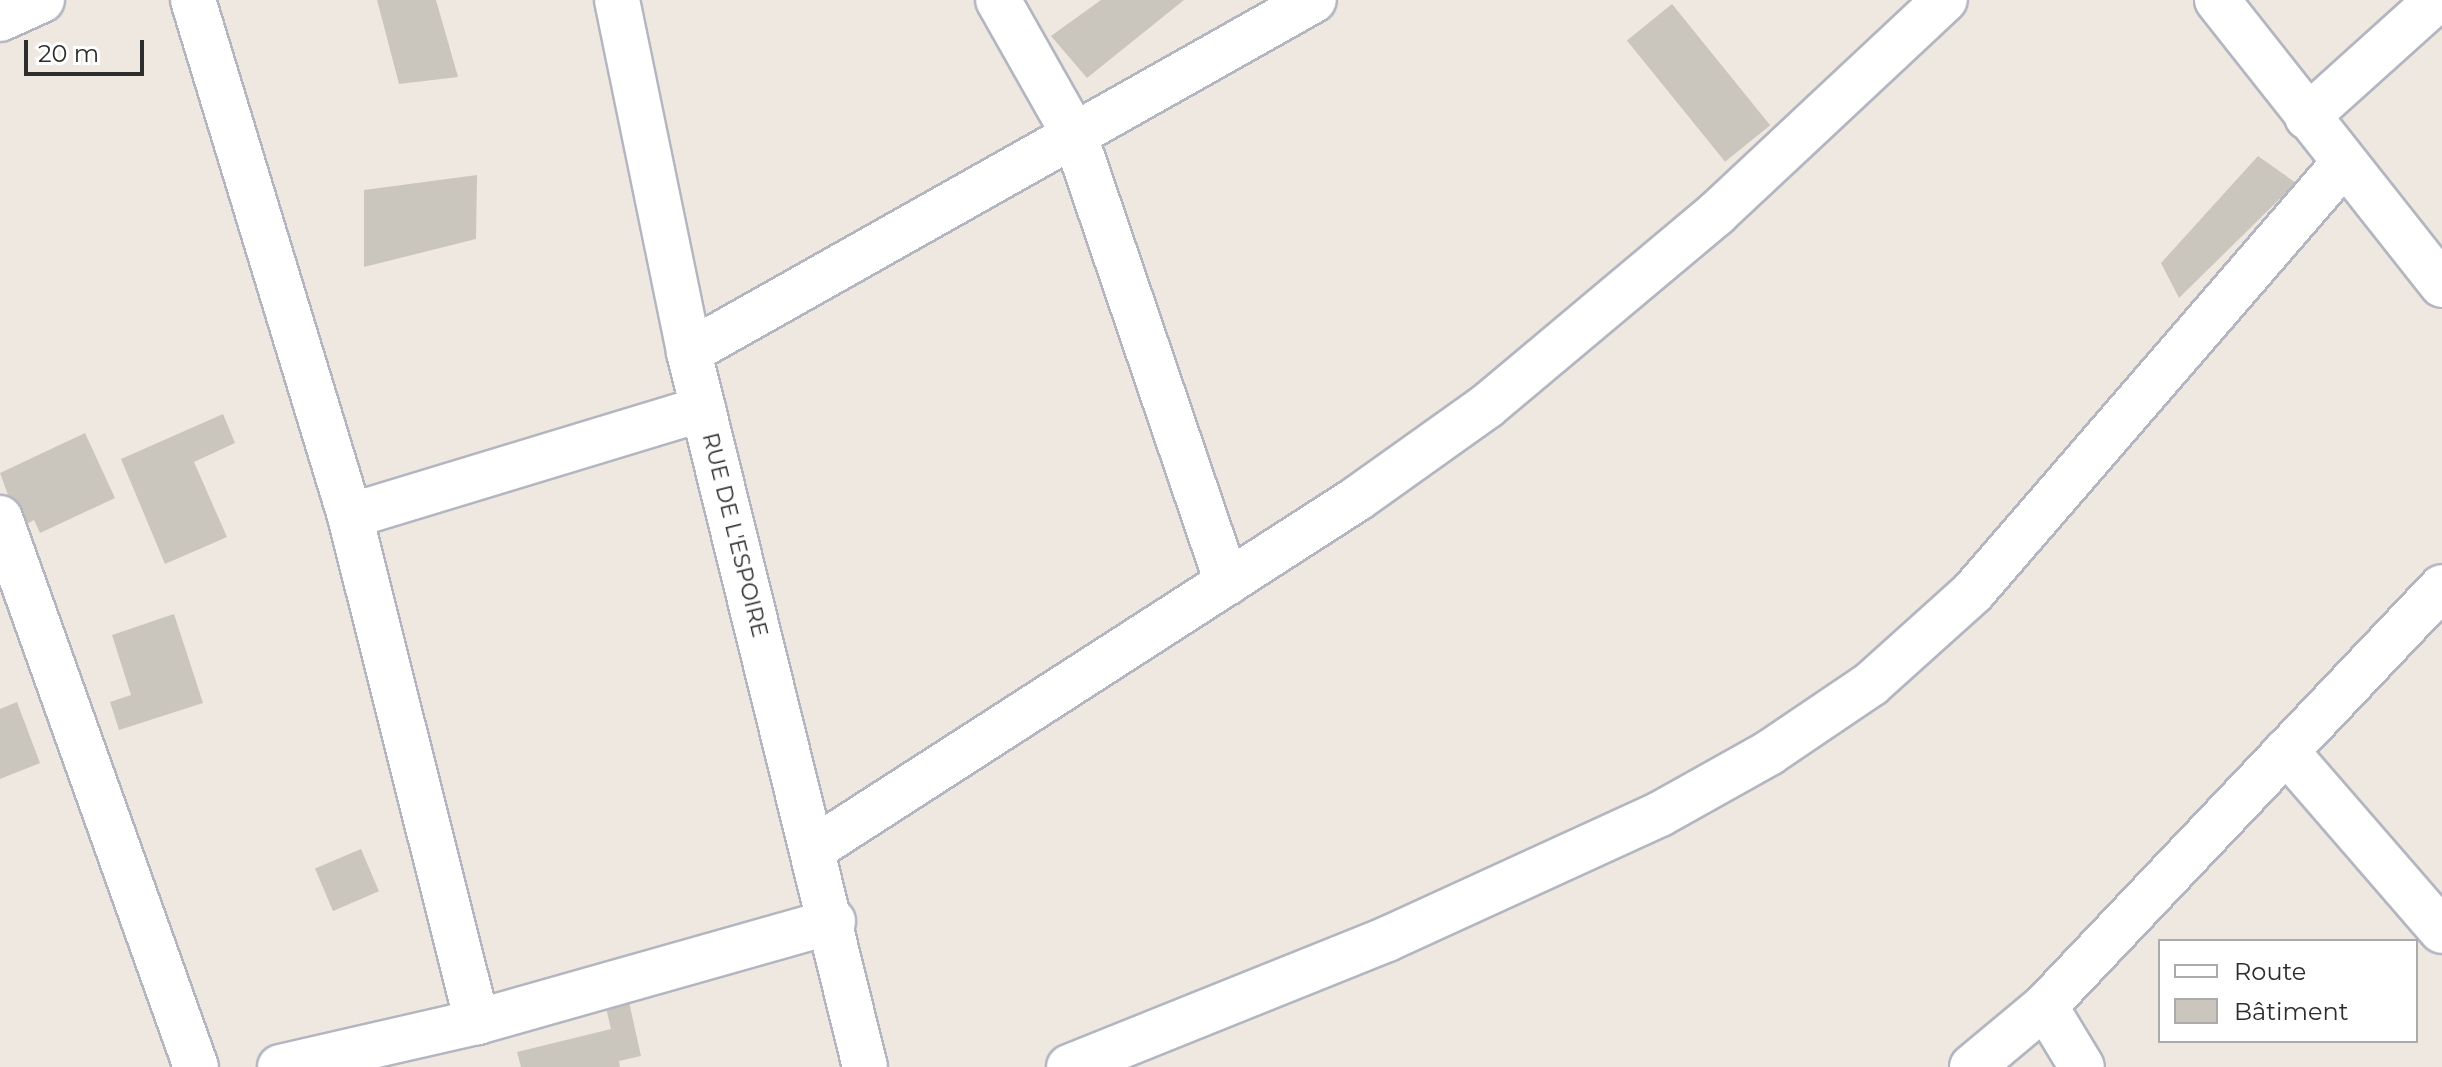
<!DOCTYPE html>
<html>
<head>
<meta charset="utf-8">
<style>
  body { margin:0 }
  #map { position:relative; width:2442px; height:1067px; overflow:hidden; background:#eee8e0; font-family:Montserrat,sans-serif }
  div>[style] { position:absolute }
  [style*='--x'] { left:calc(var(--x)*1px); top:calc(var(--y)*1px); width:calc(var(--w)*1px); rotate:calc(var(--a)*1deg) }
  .building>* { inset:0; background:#cac6be; transform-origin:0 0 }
  .roads { filter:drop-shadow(2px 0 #b3b6c0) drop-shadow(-2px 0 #b3b6c0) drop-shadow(0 2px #b3b6c0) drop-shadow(0 -2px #b3b6c0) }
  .minor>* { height:44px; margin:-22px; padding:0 22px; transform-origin:22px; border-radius:22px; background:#fff }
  span { translate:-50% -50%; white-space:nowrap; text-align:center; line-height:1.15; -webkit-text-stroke:6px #fff; paint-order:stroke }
  .street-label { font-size:22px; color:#2d2d2d }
  .legend { position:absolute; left:2158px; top:939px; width:260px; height:104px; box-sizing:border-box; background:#fff; border:2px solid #ababab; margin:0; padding:10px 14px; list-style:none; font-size:24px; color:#2d2d2d }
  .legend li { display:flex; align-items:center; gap:16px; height:40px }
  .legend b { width:40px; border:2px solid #ababab }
  .scale { position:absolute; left:24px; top:40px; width:120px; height:36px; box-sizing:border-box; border:4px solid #2d2d2d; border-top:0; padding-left:10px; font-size:24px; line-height:28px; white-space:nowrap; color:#2d2d2d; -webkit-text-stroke:6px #fff; paint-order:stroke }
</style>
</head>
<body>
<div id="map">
  <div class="building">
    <i style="clip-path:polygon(377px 0,436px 0,458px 77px,399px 84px)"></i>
    <i style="clip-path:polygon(1101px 0,1184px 0,1087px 78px,1051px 36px)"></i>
    <i style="left:1672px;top:4px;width:156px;height:58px;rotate:51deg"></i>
    <i style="clip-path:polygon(2258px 156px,2296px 183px,2179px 298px,2161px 263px)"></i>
    <i style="clip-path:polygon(477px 175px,476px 239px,364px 267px,364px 190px)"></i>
    <i style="clip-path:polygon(223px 414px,235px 443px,194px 462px,227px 537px,165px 564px,121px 459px)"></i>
    <i style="clip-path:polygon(85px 433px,115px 498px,40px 533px,34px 520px,20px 528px,0 473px)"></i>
    <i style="clip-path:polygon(174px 614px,203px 703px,119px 730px,110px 702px,131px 695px,112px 635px)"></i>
    <i style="clip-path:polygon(17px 702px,40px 763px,0 779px,0 709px)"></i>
    <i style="left:361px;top:849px;width:46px;height:50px;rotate:67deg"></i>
    <i style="clip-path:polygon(629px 1002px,641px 1056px,619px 1061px,620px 1067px,521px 1067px,517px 1052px,611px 1029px,606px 1008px)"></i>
  </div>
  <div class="roads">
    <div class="minor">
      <i style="--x:193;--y:0;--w:539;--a:73.08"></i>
      <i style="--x:350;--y:516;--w:522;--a:75.91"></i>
      <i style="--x:617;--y:0;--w:359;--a:78.4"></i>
      <i style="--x:689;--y:352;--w:736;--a:76.17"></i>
      <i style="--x:998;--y:0;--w:156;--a:60.5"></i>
      <i style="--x:1075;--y:136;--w:472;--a:71.2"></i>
      <i style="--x:2217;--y:0;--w:363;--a:51.7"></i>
      <i style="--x:0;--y:19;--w:46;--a:-24.3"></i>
      <i style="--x:2307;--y:117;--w:175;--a:-42"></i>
      <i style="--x:689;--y:352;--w:717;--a:-29.39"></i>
      <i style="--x:350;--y:516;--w:369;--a:-16.9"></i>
      <i style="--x:0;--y:518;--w:583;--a:70.35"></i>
      <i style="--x:2286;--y:751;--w:238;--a:49.1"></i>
      <i style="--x:815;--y:848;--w:646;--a:-32.8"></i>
      <i style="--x:1358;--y:498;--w:158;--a:-35.5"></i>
      <i style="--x:1487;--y:406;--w:300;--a:-40"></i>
      <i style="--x:1717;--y:213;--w:312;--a:-43.1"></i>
      <i style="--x:2045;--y:1006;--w:71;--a:58.8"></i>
      <i style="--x:280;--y:1067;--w:202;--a:-12.9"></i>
      <i style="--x:477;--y:1022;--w:370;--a:-15.8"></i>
      <i style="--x:1069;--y:1067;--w:343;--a:-21.9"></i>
      <i style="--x:1387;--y:939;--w:300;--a:-24.6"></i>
      <i style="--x:1660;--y:814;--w:125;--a:-29.2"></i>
      <i style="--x:1769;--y:753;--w:123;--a:-34.1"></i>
      <i style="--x:1871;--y:684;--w:137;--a:-42"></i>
      <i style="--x:1973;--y:592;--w:567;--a:-49.15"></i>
      <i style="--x:1972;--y:1067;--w:95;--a:-39.9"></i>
      <i style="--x:2045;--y:1006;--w:577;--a:-46.54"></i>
    </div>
  </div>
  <div class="street-label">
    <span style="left:735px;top:535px;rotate:76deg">RUE DE L'ESPOIRE</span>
  </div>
  <ul class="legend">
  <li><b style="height:10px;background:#fff"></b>Route</li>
  <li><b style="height:22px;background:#cac6be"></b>Bâtiment</li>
  </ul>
  <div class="scale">20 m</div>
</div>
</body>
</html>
